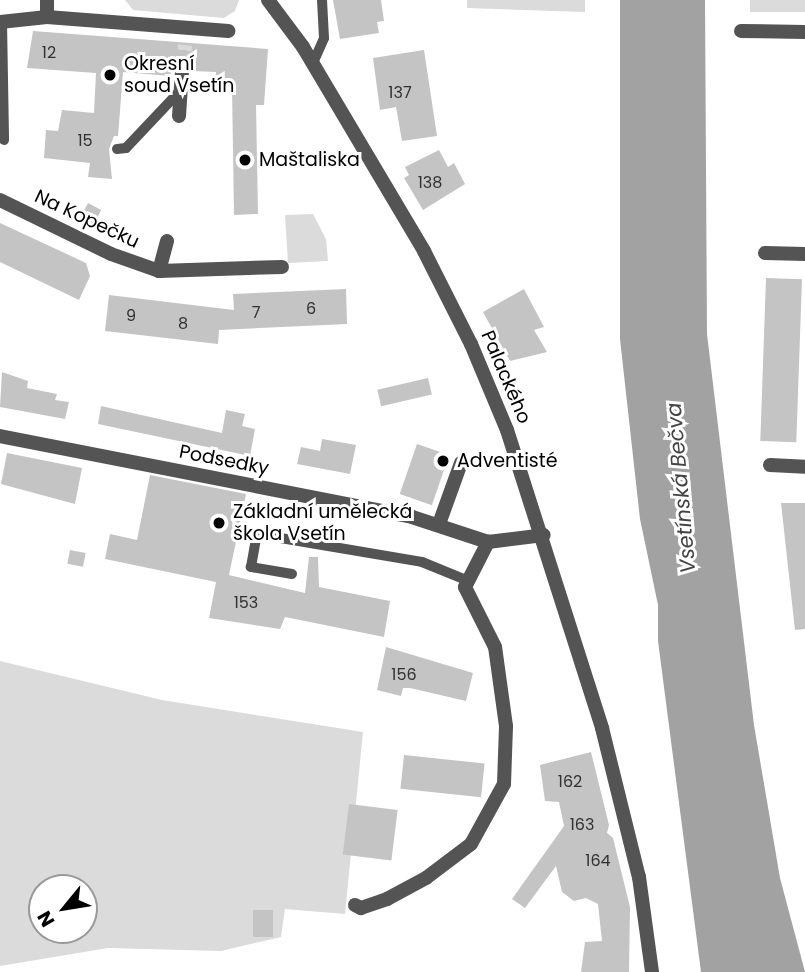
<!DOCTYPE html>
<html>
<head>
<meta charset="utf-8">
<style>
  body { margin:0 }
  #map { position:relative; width:805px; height:972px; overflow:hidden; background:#fff; font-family:Poppins,sans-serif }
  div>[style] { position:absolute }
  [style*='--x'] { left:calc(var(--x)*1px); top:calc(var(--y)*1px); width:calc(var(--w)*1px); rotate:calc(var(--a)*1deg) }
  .green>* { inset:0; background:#dbdbdb; transform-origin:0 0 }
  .water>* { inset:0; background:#a2a2a2 }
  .building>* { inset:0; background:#c4c4c4; transform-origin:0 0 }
  .minor-tunnel>* { height:14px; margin-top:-7px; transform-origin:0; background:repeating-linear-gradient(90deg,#d9d9d9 0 14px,transparent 0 21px) }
  .service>* { height:10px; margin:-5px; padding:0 5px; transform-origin:5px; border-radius:5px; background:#545454 }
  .minor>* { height:14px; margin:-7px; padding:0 7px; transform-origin:7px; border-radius:7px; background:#545454 }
  .tertiary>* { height:14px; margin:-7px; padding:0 7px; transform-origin:7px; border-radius:7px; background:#545454 }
  .dots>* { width:19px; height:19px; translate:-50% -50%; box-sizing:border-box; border:4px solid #fff; border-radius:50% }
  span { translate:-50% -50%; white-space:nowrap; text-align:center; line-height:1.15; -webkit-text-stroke:6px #fff; paint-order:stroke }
  .number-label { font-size:16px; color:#313131 }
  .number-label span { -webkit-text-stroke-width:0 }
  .poi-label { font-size:19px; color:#000 }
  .left { translate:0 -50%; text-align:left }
  .street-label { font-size:19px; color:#000 }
  .water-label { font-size:21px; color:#434343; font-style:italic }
  .north { position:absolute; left:28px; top:874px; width:70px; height:70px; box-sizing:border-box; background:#fff; border:2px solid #999; border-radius:50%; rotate:240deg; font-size:19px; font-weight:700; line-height:28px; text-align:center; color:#000 }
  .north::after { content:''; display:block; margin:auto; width:24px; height:32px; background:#000; clip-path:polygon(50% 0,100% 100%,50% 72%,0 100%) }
</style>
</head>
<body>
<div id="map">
  <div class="green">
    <i style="clip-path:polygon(125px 0,239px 0,235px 11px,224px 18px,133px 10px)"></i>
    <i style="clip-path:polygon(467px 0,585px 0,585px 12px,467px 8px)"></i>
    <i style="left:750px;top:0;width:55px;height:12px"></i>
    <i style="clip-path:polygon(313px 214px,326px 239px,328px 261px,288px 263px,285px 215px)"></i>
    <i style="clip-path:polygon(evenodd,0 661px,162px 700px,363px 732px,345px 914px,285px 909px,281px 937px,221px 951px,108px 948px,0 966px,0 661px,42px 888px,84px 888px,84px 930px,42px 930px,42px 888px)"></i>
  </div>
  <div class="water">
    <i style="clip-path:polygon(620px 0,705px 0,707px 334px,754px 725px,780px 878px,805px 972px,701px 972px,658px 641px,658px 605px,640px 519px,620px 339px)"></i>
  </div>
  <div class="building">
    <i style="clip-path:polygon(333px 0,381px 0,384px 21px,377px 22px,379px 33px,340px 39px)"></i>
    <i style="clip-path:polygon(33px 31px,268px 49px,264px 105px,256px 105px,258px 214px,234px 215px,232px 87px,215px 87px,216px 72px,192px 71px,183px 62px,174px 65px,170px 76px,123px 72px,118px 136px,114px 136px,109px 149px,112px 179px,88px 177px,90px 163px,44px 158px,46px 130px,58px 131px,62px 110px,94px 113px,96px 73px,27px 68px)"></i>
    <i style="clip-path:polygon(424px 50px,437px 136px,402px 141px,396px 107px,380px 110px,373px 58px)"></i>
    <i style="clip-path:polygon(439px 150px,448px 167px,454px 163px,465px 184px,423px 210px,404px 178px,409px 175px,405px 167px)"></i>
    <i style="left:88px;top:203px;width:15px;height:18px;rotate:28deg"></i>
    <i style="clip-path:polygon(0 223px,86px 263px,90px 276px,79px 300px,0 262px)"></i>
    <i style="left:766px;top:278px;width:36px;height:163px;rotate:2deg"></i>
    <i style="clip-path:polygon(346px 289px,347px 324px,219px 330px,218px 344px,105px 331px,109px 295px,234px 310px,233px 294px)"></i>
    <i style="clip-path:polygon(524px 289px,544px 327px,534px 330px,547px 352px,510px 361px,483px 312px)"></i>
    <i style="clip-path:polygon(2px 372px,28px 381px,27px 388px,57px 394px,55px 400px,69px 402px,65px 419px,0 407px)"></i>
    <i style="left:428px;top:378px;width:17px;height:52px;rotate:77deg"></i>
    <i style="clip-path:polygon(101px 406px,222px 433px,226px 410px,245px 414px,242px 426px,255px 429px,250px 456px,98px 424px)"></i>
    <i style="clip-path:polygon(322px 439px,356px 445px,350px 474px,297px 464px,301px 447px,320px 451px)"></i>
    <i style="left:417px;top:444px;width:34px;height:53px;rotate:19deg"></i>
    <i style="clip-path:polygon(7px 453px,82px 468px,75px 504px,1px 484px)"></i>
    <i style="clip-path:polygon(150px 475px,246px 494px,229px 575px,305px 593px,309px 557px,318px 557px,319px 587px,390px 601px,384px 637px,285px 617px,280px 629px,209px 618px,216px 582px,105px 559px,110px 534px,137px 540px)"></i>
    <i style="clip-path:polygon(781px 503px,805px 503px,805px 629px,795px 630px)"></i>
    <i style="left:70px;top:550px;width:16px;height:14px;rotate:11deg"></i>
    <i style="clip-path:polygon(386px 647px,473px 673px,466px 701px,410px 688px,403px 688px,401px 696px,377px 690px)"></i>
    <i style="clip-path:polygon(591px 752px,609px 825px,607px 833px,613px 838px,630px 907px,629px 972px,581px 972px,585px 942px,602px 941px,598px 904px,586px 898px,574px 901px,562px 892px,556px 866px,525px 908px,512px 899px,564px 826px,559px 802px,545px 801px,540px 765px)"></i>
    <i style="left:404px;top:755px;width:81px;height:34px;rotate:6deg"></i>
    <i style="left:349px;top:804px;width:49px;height:51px;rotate:7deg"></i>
    <i style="left:253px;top:910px;width:20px;height:27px"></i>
  </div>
  <div class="minor-tunnel">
    <i style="--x:182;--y:71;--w:26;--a:-83"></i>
  </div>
  <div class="service">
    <i style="--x:2;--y:22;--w:118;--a:89"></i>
    <i style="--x:313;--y:63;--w:27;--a:-66"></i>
    <i style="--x:324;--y:38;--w:38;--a:-93"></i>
    <i style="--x:117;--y:149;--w:9;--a:-6"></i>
    <i style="--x:126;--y:148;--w:77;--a:-46.6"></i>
    <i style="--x:292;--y:574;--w:42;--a:-170.3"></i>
    <i style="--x:251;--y:567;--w:34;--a:-80"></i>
    <i style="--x:257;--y:534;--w:167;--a:9.6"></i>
    <i style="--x:422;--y:562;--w:48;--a:22.2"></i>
  </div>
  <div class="minor">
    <i style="--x:47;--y:0;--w:17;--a:90"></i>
    <i style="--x:47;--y:17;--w:182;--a:4.4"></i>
    <i style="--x:0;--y:22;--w:47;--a:-6.1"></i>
    <i style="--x:741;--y:31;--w:64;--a:0.9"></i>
    <i style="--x:179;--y:116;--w:45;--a:-86.2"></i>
    <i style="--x:0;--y:200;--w:123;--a:25.9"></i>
    <i style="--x:111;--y:254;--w:51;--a:19.5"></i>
    <i style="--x:159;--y:271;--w:123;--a:-1.9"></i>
    <i style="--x:765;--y:253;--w:40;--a:1.4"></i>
    <i style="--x:159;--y:271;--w:31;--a:-75"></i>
    <i style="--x:0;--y:436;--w:420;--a:11.1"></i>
    <i style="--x:412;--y:517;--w:80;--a:18.2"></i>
    <i style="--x:488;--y:542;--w:56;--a:-7.1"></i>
    <i style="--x:770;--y:465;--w:35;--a:3"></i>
    <i style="--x:439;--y:524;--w:65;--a:-70.2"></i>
    <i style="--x:355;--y:905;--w:7;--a:27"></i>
    <i style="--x:361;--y:908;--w:28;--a:-19"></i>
    <i style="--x:387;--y:899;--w:44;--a:-28.3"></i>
    <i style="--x:426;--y:878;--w:56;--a:-37.1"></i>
    <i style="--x:471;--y:844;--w:68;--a:-61.2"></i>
    <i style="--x:504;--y:784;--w:58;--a:-88"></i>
    <i style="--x:506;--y:726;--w:80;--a:-97.9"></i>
    <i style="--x:495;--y:647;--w:67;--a:-116.6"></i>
    <i style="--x:465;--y:587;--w:51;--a:-62.9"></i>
  </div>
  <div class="tertiary">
    <i style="--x:268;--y:0;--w:59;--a:53.3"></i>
    <i style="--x:303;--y:47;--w:237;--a:59.3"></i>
    <i style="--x:424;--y:251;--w:104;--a:63.2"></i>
    <i style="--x:471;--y:344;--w:93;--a:67.3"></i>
    <i style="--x:507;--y:430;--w:313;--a:72.3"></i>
    <i style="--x:602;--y:728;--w:154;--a:76.1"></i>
    <i style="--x:639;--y:877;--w:96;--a:82.2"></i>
  </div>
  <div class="dots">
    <i style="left:110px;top:75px;background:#000"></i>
    <i style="left:245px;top:160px;background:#000"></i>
    <i style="left:443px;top:461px;background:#000"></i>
    <i style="left:219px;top:523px;background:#000"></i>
  </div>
  <div class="number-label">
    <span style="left:49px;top:53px">12</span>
    <span style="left:400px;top:93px">137</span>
    <span style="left:85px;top:141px">15</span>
    <span style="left:430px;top:183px">138</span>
    <span style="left:311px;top:309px">6</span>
    <span style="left:256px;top:313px">7</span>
    <span style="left:131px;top:316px">9</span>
    <span style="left:183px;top:324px">8</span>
    <span style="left:246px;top:603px">153</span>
    <span style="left:404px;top:675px">156</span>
    <span style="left:570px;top:782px">162</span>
    <span style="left:582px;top:825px">163</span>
    <span style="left:598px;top:861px">164</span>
  </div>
  <div class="poi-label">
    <span class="left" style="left:124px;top:75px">Okresní<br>soud Vsetín</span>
    <span class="left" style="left:259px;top:160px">Maštaliska</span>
    <span class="left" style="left:457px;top:461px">Adventisté</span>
    <span class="left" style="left:233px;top:523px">Základní umělecká<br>škola Vsetín</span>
  </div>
  <div class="street-label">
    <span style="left:87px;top:219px;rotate:25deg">Na Kopečku</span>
    <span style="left:506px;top:377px;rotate:67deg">Palackého</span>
    <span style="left:224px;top:460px;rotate:11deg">Podsedky</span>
  </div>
  <div class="water-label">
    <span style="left:681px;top:488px;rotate:-95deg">Vsetínská Bečva</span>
  </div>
  <div class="north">N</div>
</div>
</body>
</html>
